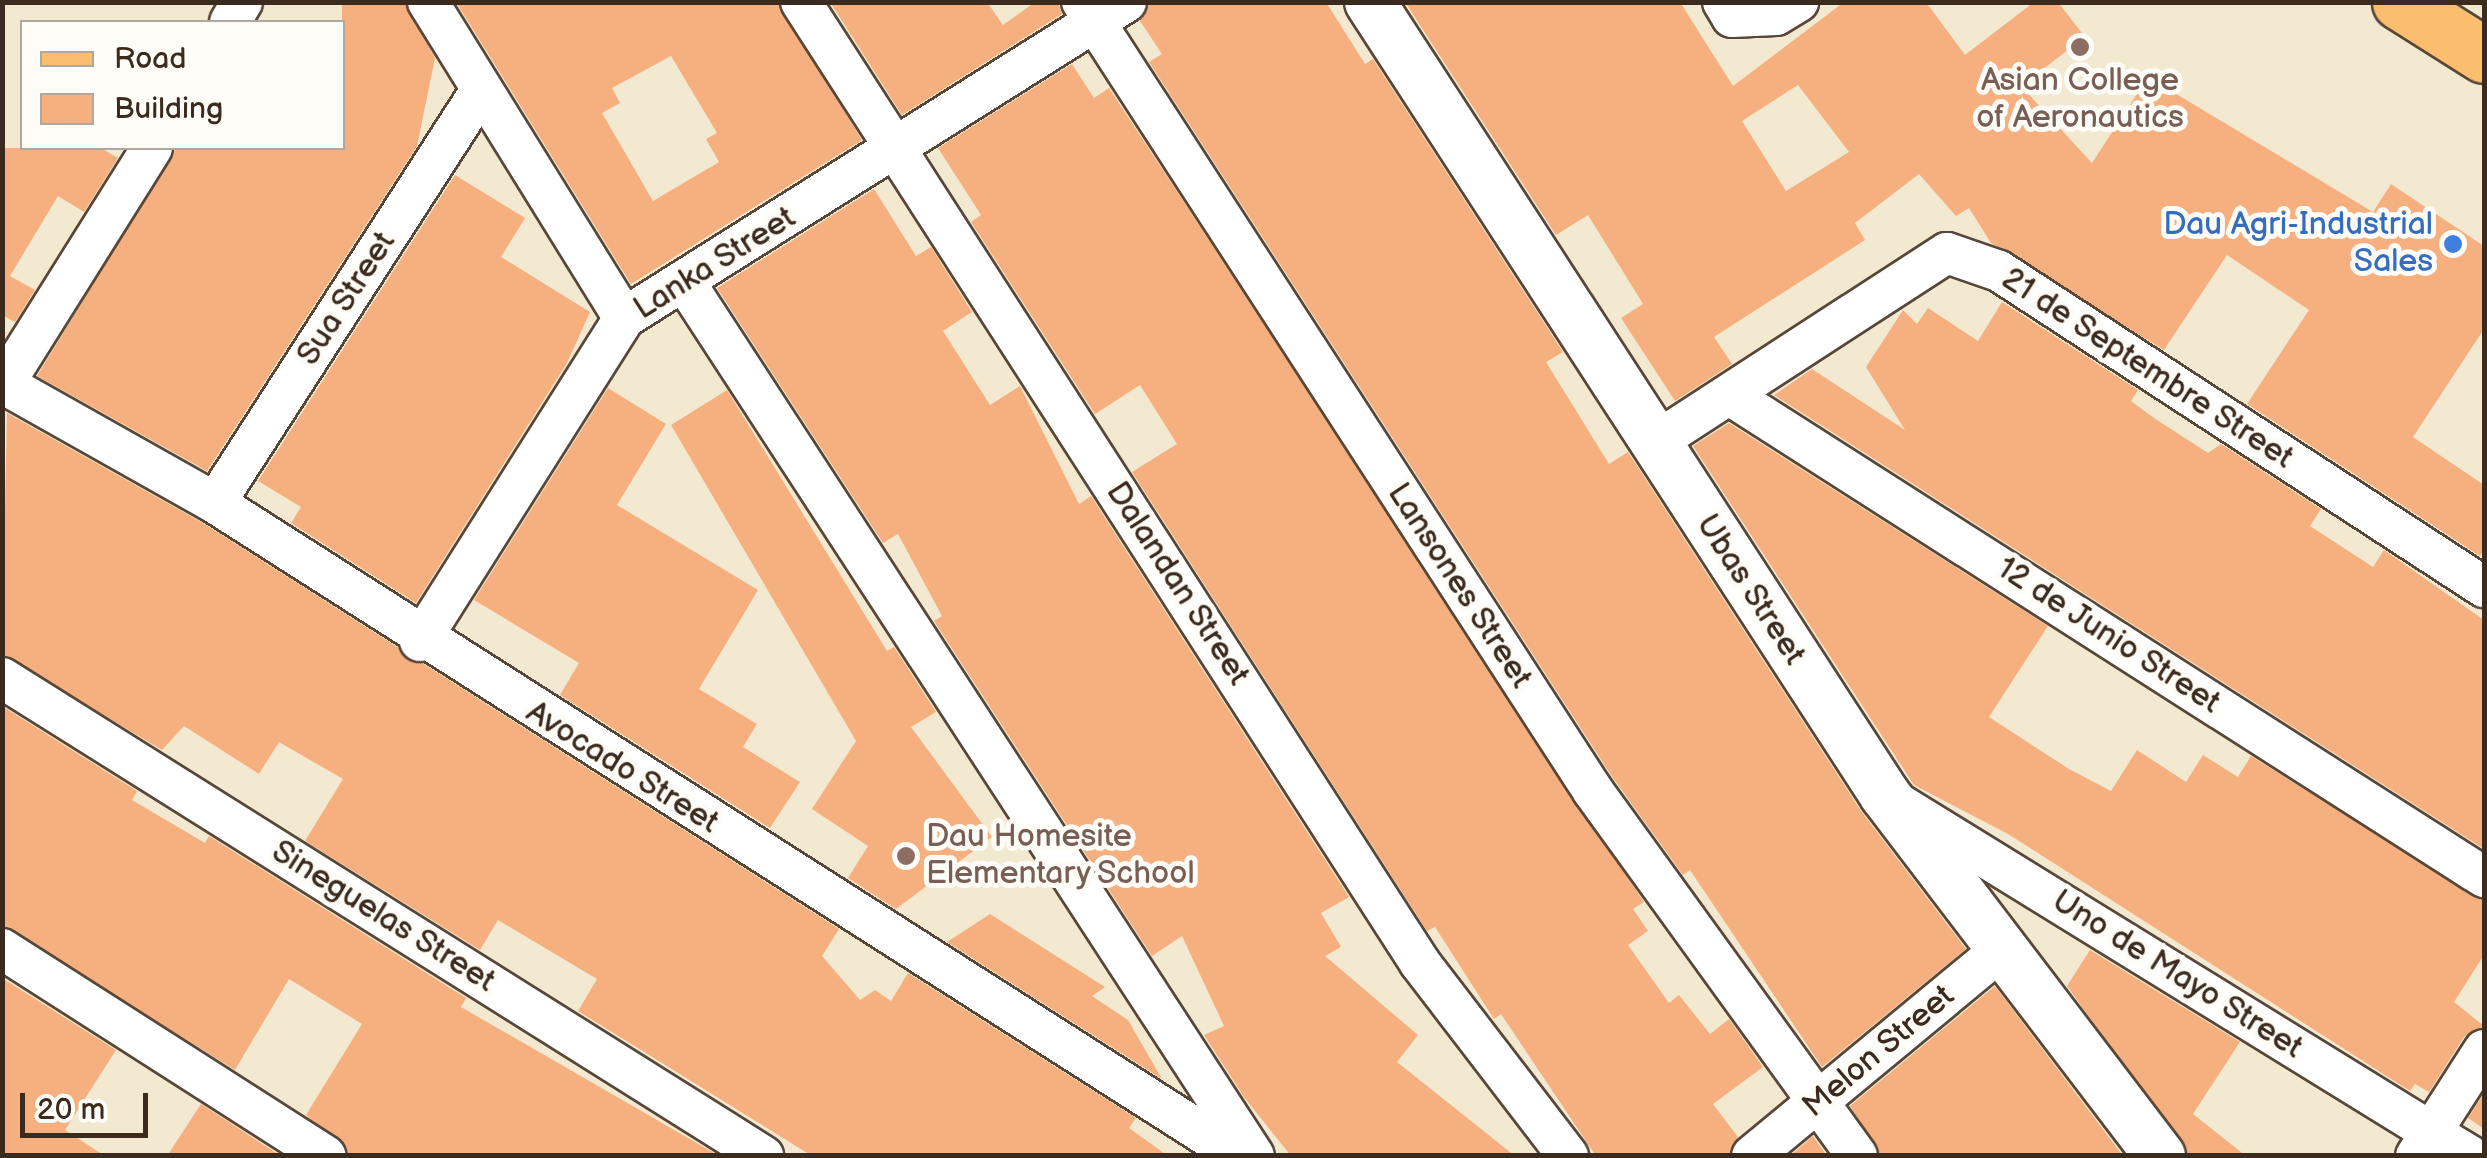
<!DOCTYPE html>
<html>
<head>
<meta charset="utf-8">
<style>
  body { margin:0 }
  #map { position:relative; width:2487px; height:1158px; overflow:hidden; background:#f3e9d1; font-family:"Balsamiq Sans",sans-serif }
  div>[style] { position:absolute }
  [style*='--x'] { left:calc(var(--x)*1px); top:calc(var(--y)*1px); width:calc(var(--w)*1px); rotate:calc(var(--a)*1deg) }
  .building>* { inset:0; background:#f6b07f }
  .roads { filter:drop-shadow(2px 0 #574739) drop-shadow(-2px 0 #574739) drop-shadow(0 2px #574739) drop-shadow(0 -2px #574739) }
  .minor>* { height:40px; margin:-20px; padding:0 20px; transform-origin:20px; border-radius:20px; background:#fff }
  .tertiary>* { height:50px; margin:-25px; padding:0 25px; transform-origin:25px; border-radius:25px; background:#fff }
  .primary>* { height:55px; margin:-27.5px; padding:0 27.5px; transform-origin:27.5px; border-radius:27.5px; background:#fbbd6e }
  .dots>* { width:28px; height:28px; translate:-50% -50%; box-sizing:border-box; border:5px solid #fdfcf7; border-radius:50% }
  span { translate:-50% -50%; white-space:nowrap; text-align:center; line-height:1.15; -webkit-text-stroke:10px #fdfcf7; paint-order:stroke }
  .education-label { font-size:32px; color:#785e54 }
  .left { translate:0 -50%; text-align:left }
  .shop-label { font-size:32px; color:#366cbe }
  .right { translate:-100% -50%; text-align:right }
  .street-label { font-size:32px; color:#3b2a1e }
  .frame { position:absolute; inset:0; border:5px solid #3b2a1e; pointer-events:none }
  .legend { position:absolute; left:20px; top:20px; width:325px; height:130px; box-sizing:border-box; background:#fdfcf7; border:2px solid #afa8a0; margin:0; padding:12px 18px; list-style:none; font-size:30px; color:#3b2a1e }
  .legend li { display:flex; align-items:center; gap:20px; height:50px }
  .legend b { width:50px; border:2px solid #afa8a0 }
  .scale { position:absolute; left:20px; top:1093px; width:128px; height:45px; box-sizing:border-box; border:5px solid #3b2a1e; border-top:0; padding-left:12px; font-size:30px; line-height:35px; white-space:nowrap; color:#3b2a1e; -webkit-text-stroke:8px #fdfcf7; paint-order:stroke }
</style>
</head>
<body>
<div id="map">
  <div class="building">
    <i style="clip-path:polygon(342px 2px,404px 2px,435px 58px,417px 146px,207px 471px,37px 376px,176px 148px,342px 148px)"></i>
    <i style="clip-path:polygon(evenodd,456px 2px,777px 2px,862px 140px,631px 284px,456px 2px,671px 56px,717px 133px,706px 139px,719px 162px,653px 201px,602px 113px,620px 103px,612px 88px,671px 56px)"></i>
    <i style="clip-path:polygon(830px 2px,987px 2px,1003px 25px,1035px 2px,1058px 2px,1062px 14px,902px 115px)"></i>
    <i style="clip-path:polygon(1150px 2px,1326px 2px,1365px 64px,1373px 59px,1563px 352px,1546px 362px,1609px 464px,1628px 452px,1861px 811px,1966px 949px,1822px 1067px,1690px 870px,1683px 875px,1613px 778px,1149px 62px,1162px 54px,1140px 21px)"></i>
    <i style="clip-path:polygon(evenodd,1405px 2px,1680px 2px,1733px 86px,1844px 2px,1926px 2px,1965px 55px,2034px 2px,2058px 2px,2085px 37px,2021px 86px,2092px 163px,2148px 77px,2373px 212px,2391px 184px,2484px 246px,2484px 329px,2413px 437px,2484px 485px,2484px 550px,2480px 556px,2247px 404px,2309px 310px,2227px 255px,2164px 350px,1991px 243px,1969px 208px,1956px 216px,1919px 174px,1855px 223px,1865px 240px,1714px 337px,1732px 364px,1675px 401px,1621px 318px,1643px 304px,1588px 215px,1556px 235px,1405px 2px,1798px 85px,1849px 152px,1786px 191px,1742px 121px,1798px 85px)"></i>
    <i style="clip-path:polygon(1072px 64px,1094px 98px,1109px 88px,1644px 902px,1633px 909px,1648px 931px,1628px 945px,1669px 1003px,1679px 995px,1710px 1034px,1729px 1019px,1763px 1067px,1713px 1104px,1738px 1137px,1729px 1156px,1596px 1156px,1501px 1014px,1494px 1019px,1435px 927px,1427px 931px,1132px 472px,1177px 444px,1140px 385px,1095px 414px,971px 222px,981px 215px,938px 148px)"></i>
    <i style="clip-path:polygon(2px 148px,101px 148px,118px 158px,84px 212px,58px 196px,10px 276px,35px 290px,15px 322px,2px 315px)"></i>
    <i style="clip-path:polygon(455px 175px,525px 218px,501px 257px,590px 312px,567px 363px,416px 603px,291px 523px,301px 507px,258px 481px)"></i>
    <i style="clip-path:polygon(874px 189px,916px 256px,931px 247px,972px 312px,943px 331px,990px 405px,1020px 386px,1079px 504px,1091px 496px,1349px 897px,1321px 913px,1341px 947px,1325px 956px,1418px 1035px,1397px 1062px,1515px 1156px,1291px 1156px,1244px 1097px,1204px 1035px,1224px 1026px,1182px 936px,1152px 956px,934px 621px,942px 616px,898px 534px,883px 543px,717px 288px)"></i>
    <i style="clip-path:polygon(2002px 302px,2138px 390px,2131px 401px,2154px 418px,2208px 453px,2221px 444px,2321px 509px,2310px 526px,2373px 567px,2384px 550px,2484px 620px,2484px 849px,1774px 395px,1812px 369px,1905px 430px,1866px 367px,1903px 310px,1917px 324px,1928px 308px,1978px 341px)"></i>
    <i style="clip-path:polygon(608px 388px,666px 424px,617px 505px,758px 590px,699px 689px,757px 724px,743px 747px,800px 782px,770px 828px,560px 695px,579px 663px,474px 600px)"></i>
    <i style="clip-path:polygon(727px 390px,887px 651px,894px 647px,936px 712px,911px 727px,992px 837px,896px 909px,848px 878px,868px 846px,812px 809px,856px 741px,671px 425px)"></i>
    <i style="clip-path:polygon(7px 413px,203px 523px,839px 929px,822px 956px,860px 1000px,875px 990px,891px 1001px,908px 973px,1136px 1118px,1129px 1128px,1168px 1156px,812px 1156px,578px 1011px,597px 979px,498px 920px,480px 950px,305px 841px,343px 779px,279px 742px,259px 774px,184px 726px,162px 750px,2px 654px)"></i>
    <i style="clip-path:polygon(1729px 423px,2048px 626px,1989px 717px,2069px 769px,2111px 791px,2137px 750px,2186px 782px,2203px 755px,2238px 777px,2251px 756px,2484px 900px,2484px 955px,2454px 1002px,2484px 1026px,2464px 1037px,2429px 1092px,2415px 1084px,2410px 1091px,2008px 834px,1914px 785px,1693px 446px)"></i>
    <i style="clip-path:polygon(2px 706px,137px 791px,132px 800px,205px 843px,209px 836px,466px 998px,461px 1007px,714px 1153px,350px 1156px,306px 1115px,362px 1024px,289px 979px,235px 1070px,2px 925px)"></i>
    <i style="clip-path:polygon(990px 914px,1105px 987px,1092px 996px,1128px 1020px,1162px 1079px,947px 942px)"></i>
    <i style="clip-path:polygon(2090px 950px,2240px 1042px,2193px 1114px,2246px 1156px,2188px 1156px,2067px 986px)"></i>
    <i style="clip-path:polygon(2px 978px,116px 1050px,65px 1130px,105px 1156px,2px 1156px)"></i>
    <i style="clip-path:polygon(1995px 986px,2123px 1156px,1880px 1156px,1850px 1106px)"></i>
    <i style="clip-path:polygon(2484px 1093px,2484px 1129px,2468px 1118px)"></i>
    <i style="clip-path:polygon(201px 1104px,281px 1156px,167px 1156px)"></i>
    <i style="clip-path:polygon(1813px 1136px,1827px 1156px,1790px 1156px)"></i>
  </div>
  <div class="roads">
    <div class="minor">
      <i style="--x:428;--y:2;--w:372;--a:58.2"></i>
      <i style="--x:801;--y:2;--w:1143;--a:57.21"></i>
      <i style="--x:1420;--y:963;--w:243;--a:52.5"></i>
      <i style="--x:1082;--y:2;--w:940;--a:57.07"></i>
      <i style="--x:1593;--y:791;--w:450;--a:54.1"></i>
      <i style="--x:1723;--y:2;--w:17;--a:59"></i>
      <i style="--x:1732;--y:17;--w:44;--a:-2.6"></i>
      <i style="--x:1776;--y:15;--w:26;--a:-31"></i>
      <i style="--x:230;--y:22;--w:23;--a:-59"></i>
      <i style="--x:684;--y:281;--w:1044;--a:56.92"></i>
      <i style="--x:4;--y:384;--w:242;--a:29.4"></i>
      <i style="--x:215;--y:503;--w:1214;--a:32.53"></i>
      <i style="--x:2;--y:387;--w:282;--a:-57.9"></i>
      <i style="--x:1731;--y:396;--w:894;--a:32.57"></i>
      <i style="--x:1654;--y:443;--w:349;--a:-33"></i>
      <i style="--x:1947;--y:253;--w:55;--a:19.1"></i>
      <i style="--x:1999;--y:271;--w:579;--a:33.09"></i>
      <i style="--x:215;--y:503;--w:487;--a:-57.2"></i>
      <i style="--x:420;--y:641;--w:382;--a:-57.7"></i>
      <i style="--x:624;--y:318;--w:593;--a:-32.19"></i>
      <i style="--x:2;--y:678;--w:899;--a:32.13"></i>
      <i style="--x:1899;--y:804;--w:671;--a:31.65"></i>
      <i style="--x:2;--y:949;--w:384;--a:32.6"></i>
      <i style="--x:1752;--y:1156;--w:328;--a:-39.6"></i>
      <i style="--x:2416;--y:1156;--w:126;--a:-57.3"></i>
    </div>
    <div class="tertiary">
      <i style="--x:1370;--y:2;--w:946;--a:57"></i>
      <i style="--x:1885;--y:795;--w:454;--a:52.7"></i>
    </div>
    <div class="primary">
      <i style="--x:2400;--y:2;--w:99;--a:32.2"></i>
    </div>
  </div>
  <div class="dots">
    <i style="left:2080px;top:47px;background:#8d6e63"></i>
    <i style="left:2453px;top:244px;background:#3f7fe0"></i>
    <i style="left:906px;top:856px;background:#8d6e63"></i>
  </div>
  <div class="education-label">
    <span style="left:2080px;top:100px">Asian College<br>of Aeronautics</span>
    <span class="left" style="left:926px;top:856px">Dau Homesite<br>Elementary School</span>
  </div>
  <div class="shop-label">
    <span class="right" style="left:2433px;top:244px">Dau Agri-Industrial<br>Sales</span>
  </div>
  <div class="street-label">
    <span style="left:715px;top:264px;rotate:-32deg">Lanka Street</span>
    <span style="left:347px;top:299px;rotate:-57deg">Sua Street</span>
    <span style="left:2147px;top:369px;rotate:33deg">21 de Septembre Street</span>
    <span style="left:1177px;top:584px;rotate:57deg">Dalandan Street</span>
    <span style="left:1459px;top:586px;rotate:57deg">Lansones Street</span>
    <span style="left:1750px;top:590px;rotate:57deg">Ubas Street</span>
    <span style="left:2108px;top:636px;rotate:33deg">12 de Junio Street</span>
    <span style="left:622px;top:768px;rotate:32deg">Avocado Street</span>
    <span style="left:383px;top:917px;rotate:32deg">Sineguelas Street</span>
    <span style="left:2177px;top:975px;rotate:32deg">Uno de Mayo Street</span>
    <span style="left:1879px;top:1052px;rotate:-40deg">Melon Street</span>
  </div>
  <div class="frame"></div>
  <ul class="legend">
  <li><b style="height:12px;background:#fbbd6e"></b>Road</li>
  <li><b style="height:28px;background:#f6b07f"></b>Building</li>
  </ul>
  <div class="scale">20 m</div>
</div>
</body>
</html>
